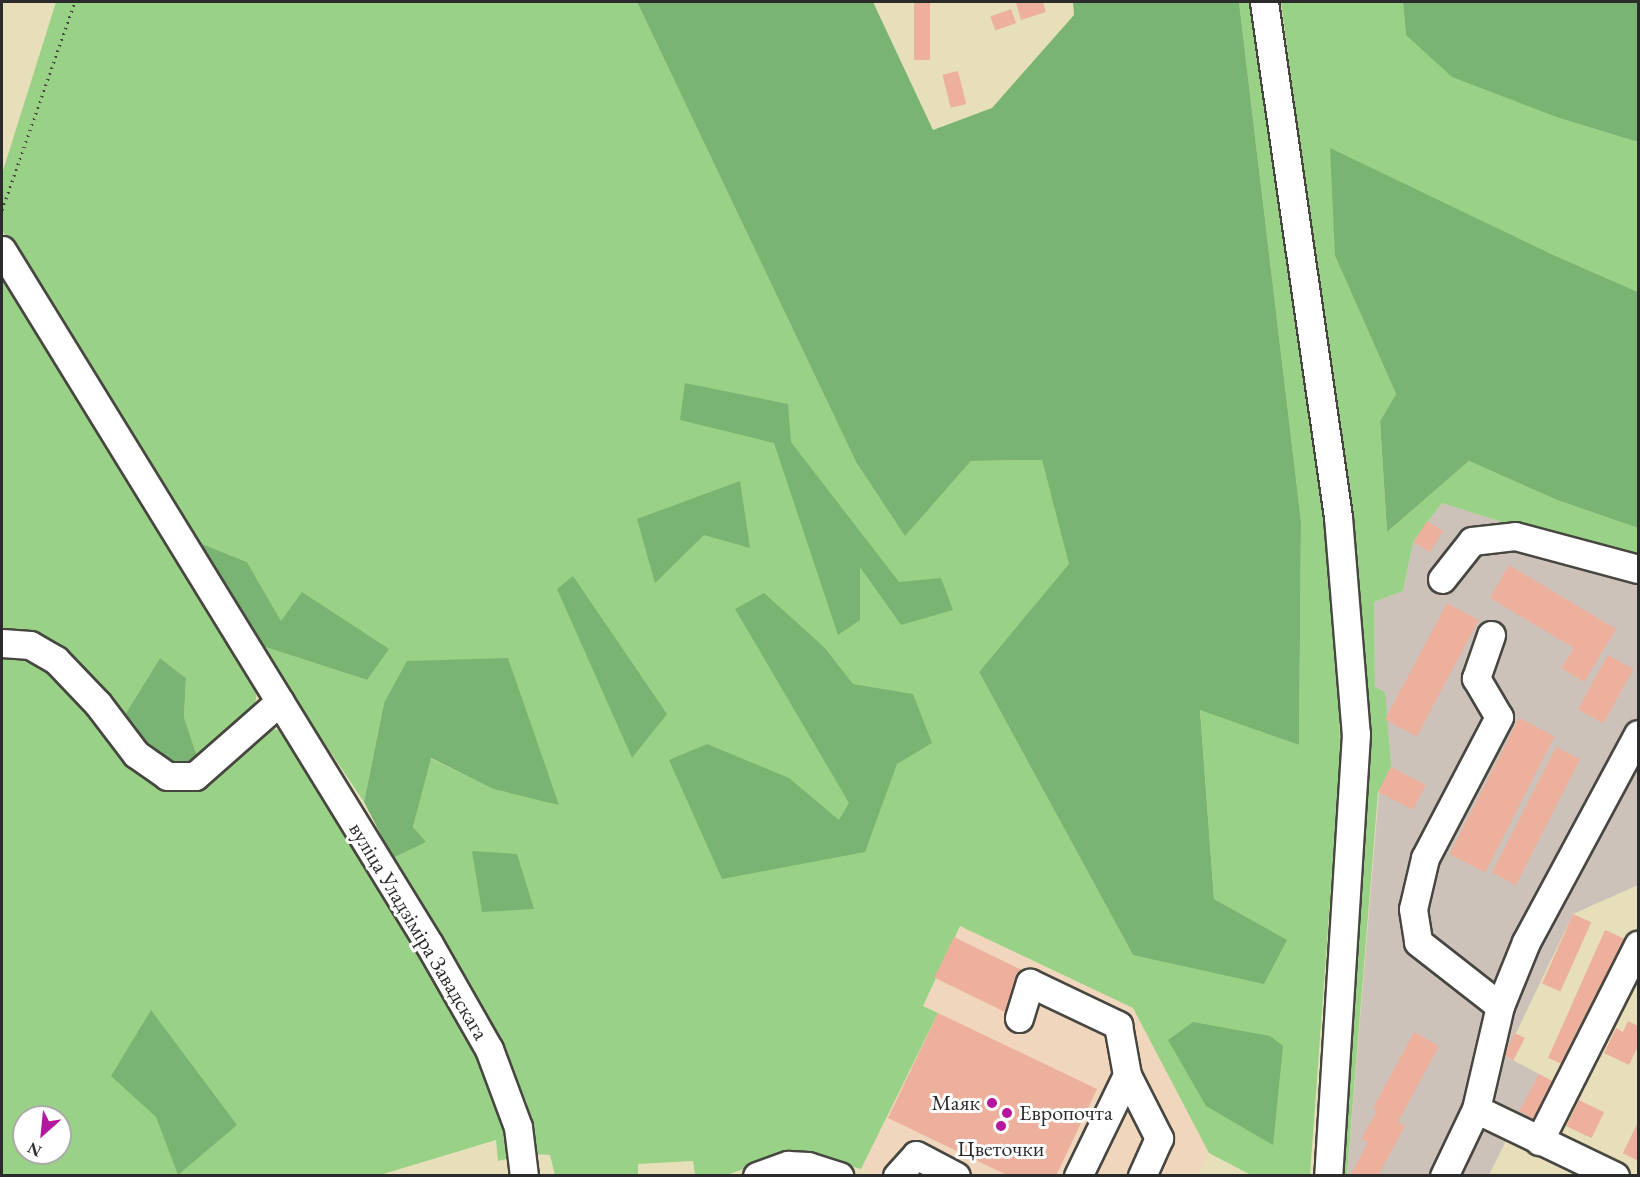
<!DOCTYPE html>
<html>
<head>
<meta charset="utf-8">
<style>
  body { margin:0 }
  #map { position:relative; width:1640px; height:1177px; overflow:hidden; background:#e6dfba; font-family:"EB Garamond",serif }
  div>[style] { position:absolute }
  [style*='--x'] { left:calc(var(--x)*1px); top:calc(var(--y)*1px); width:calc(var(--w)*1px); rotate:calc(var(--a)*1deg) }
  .built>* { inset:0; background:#efd6bc }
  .industrial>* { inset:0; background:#cdc2b9 }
  .green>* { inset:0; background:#99d286 }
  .forest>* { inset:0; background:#7ab473 }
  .building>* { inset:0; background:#edb09d; transform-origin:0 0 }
  .path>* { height:3px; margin-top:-1.5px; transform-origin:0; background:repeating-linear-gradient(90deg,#474640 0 1.5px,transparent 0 6px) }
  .roads { filter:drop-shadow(2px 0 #474640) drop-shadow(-2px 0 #474640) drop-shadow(0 2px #474640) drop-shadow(0 -2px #474640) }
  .minor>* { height:27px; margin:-13.5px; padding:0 13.5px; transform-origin:13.5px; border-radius:13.5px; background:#fff }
  .dots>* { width:16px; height:16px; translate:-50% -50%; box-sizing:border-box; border:3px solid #fff; border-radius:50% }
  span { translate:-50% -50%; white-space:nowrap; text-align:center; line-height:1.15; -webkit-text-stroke:6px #fff; paint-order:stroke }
  .street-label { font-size:22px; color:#2b2b2b }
  .poi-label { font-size:22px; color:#2b2b2b }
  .right { translate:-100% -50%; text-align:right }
  .left { translate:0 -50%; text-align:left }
  .frame { position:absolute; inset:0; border:3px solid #2b2b2b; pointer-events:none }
  .north { position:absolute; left:12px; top:1105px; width:60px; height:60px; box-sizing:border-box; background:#fff; border:2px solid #aaa; border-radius:50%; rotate:207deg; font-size:16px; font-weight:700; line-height:24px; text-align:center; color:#2b2b2b }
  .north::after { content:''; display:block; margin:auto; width:21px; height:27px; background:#b5179e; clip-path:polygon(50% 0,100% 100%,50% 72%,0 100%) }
</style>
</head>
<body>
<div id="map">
  <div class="built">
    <i style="clip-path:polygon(960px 926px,1133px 1008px,1209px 1153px,1197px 1176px,875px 1176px,861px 1169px,937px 1014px,923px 1007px)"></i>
  </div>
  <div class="industrial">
    <i style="clip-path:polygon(1442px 503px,1638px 565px,1638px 885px,1573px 914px,1505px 1056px,1556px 1083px,1537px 1121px,1520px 1113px,1489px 1175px,1347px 1176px,1385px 719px,1385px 692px,1375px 688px,1374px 602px,1403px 591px,1413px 542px)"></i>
  </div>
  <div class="green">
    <i style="clip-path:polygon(56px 2px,637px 2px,856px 462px,905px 535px,971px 461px,1042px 460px,1070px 564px,979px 672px,1133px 955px,1286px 940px,1214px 899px,1200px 709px,1299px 745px,1301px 521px,1239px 2px,1257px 2px,1318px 462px,1339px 659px,1340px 764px,1310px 1175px,1251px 1175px,1209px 1153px,1133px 1008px,960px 926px,923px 1006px,938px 1013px,861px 1169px,791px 1151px,727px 1175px,695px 1175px,693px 1161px,638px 1164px,638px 1175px,555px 1175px,550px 1155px,536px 1154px,527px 1103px,491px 1021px,393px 858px,425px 842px,413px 827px,430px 758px,493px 789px,558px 804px,384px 703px,364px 802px,259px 645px,367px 680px,281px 622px,247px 562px,190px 539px,2px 230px,2px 174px)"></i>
    <i style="clip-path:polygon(1281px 2px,1403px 2px,1406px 35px,1562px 119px,1638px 142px,1638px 292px,1549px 253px,1335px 256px,1396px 394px,1380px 421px,1387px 532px,1469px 461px,1557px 500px,1638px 528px,1638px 565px,1442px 503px,1413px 542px,1403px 591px,1374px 602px,1375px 687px,1385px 692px,1391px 767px,1378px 792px,1347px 1175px,1340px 1175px,1365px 716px,1360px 600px)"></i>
    <i style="clip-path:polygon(2px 268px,258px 687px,254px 710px,198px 759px,184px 717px,186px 678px,160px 658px,123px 718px,2px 632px)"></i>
    <i style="clip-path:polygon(evenodd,2px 653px,27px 653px,63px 675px,165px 785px,266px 728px,289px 732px,468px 1037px,506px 1127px,510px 1158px,498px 1161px,496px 1140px,380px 1175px,2px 1175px,2px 653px,24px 1117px,60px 1117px,60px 1153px,24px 1153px,24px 1117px)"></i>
  </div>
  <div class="forest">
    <i style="clip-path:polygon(637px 2px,873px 2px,933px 130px,992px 108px,1074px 15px,1073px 2px,1239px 2px,1301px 521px,1299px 745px,1200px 710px,1214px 899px,1287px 940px,1264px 984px,1133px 955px,979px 672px,1069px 564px,1042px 460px,971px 461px,905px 536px,856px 462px)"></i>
    <i style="clip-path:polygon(1403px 2px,1638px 2px,1638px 142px,1562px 119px,1452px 77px,1406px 35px)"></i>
    <i style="clip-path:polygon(1330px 148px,1549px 253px,1638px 292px,1638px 528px,1557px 500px,1469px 461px,1387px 532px,1380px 421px,1396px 394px,1335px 256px)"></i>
    <i style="clip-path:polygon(685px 383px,788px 404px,791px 442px,899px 582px,941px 578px,953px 610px,901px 625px,860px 567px,860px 620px,838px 635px,774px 443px,680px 420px)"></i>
    <i style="clip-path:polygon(740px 481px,750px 548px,704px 535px,655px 583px,637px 519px)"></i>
    <i style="clip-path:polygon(190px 539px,247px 562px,281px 621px,302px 592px,389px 649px,367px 680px,259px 645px)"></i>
    <i style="clip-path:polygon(573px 576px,667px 714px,632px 758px,557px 589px)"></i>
    <i style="clip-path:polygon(764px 593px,824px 647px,853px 684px,913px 694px,932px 743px,897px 764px,865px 852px,722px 879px,669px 760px,707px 744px,789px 778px,839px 820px,849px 803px,735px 609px)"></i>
    <i style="clip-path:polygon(160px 658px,186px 678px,184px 717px,198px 759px,176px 764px,148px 750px,123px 718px)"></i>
    <i style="clip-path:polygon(508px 658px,559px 805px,493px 789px,431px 758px,413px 827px,426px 842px,393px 858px,364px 802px,384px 703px,407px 661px)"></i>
    <i style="clip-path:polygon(472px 851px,517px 854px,534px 909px,482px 912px)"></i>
    <i style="clip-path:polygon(151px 1010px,237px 1125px,178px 1175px,156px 1117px,111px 1076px)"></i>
    <i style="clip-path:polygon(1193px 1022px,1270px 1036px,1283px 1046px,1273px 1145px,1206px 1106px,1168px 1040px)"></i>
  </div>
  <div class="building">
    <i style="left:914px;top:2px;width:16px;height:58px"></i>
    <i style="clip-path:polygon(1022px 2px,1043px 2px,1046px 12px,1021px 20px,1016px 3px)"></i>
    <i style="left:1011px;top:9px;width:15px;height:22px;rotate:70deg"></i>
    <i style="left:958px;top:71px;width:34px;height:16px;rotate:76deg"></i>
    <i style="left:1427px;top:521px;width:19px;height:25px;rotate:32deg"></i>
    <i style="clip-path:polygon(1509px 565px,1616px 629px,1584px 682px,1561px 668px,1574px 648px,1490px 598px)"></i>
    <i style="left:1447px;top:603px;width:36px;height:132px;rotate:28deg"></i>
    <i style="left:1608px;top:655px;width:29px;height:62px;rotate:29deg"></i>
    <i style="left:1519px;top:718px;width:40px;height:153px;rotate:27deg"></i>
    <i style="left:1556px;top:747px;width:27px;height:141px;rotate:27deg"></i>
    <i style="left:1391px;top:767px;width:39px;height:28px;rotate:27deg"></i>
    <i style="left:1573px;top:914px;width:20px;height:76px;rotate:24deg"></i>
    <i style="left:1605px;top:930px;width:22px;height:140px;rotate:24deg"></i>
    <i style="left:954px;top:937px;width:85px;height:45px;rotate:26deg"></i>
    <i style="clip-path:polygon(938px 1013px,1097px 1089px,1056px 1176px,1009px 1176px,888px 1118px)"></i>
    <i style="clip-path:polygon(1628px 1021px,1638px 1026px,1638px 1046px,1629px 1065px,1604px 1053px,1616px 1028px,1623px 1032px)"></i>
    <i style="clip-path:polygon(1414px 1032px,1439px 1046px,1398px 1122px,1405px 1126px,1378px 1176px,1350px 1176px,1368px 1142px,1361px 1139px,1377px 1111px,1373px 1108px)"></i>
    <i style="left:1515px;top:1033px;width:11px;height:25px;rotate:27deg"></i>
    <i style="left:1539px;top:1074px;width:19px;height:42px;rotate:28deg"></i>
    <i style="left:1579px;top:1100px;width:28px;height:29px;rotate:26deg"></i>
    <i style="clip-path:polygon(1638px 1122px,1638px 1161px,1623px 1153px)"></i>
  </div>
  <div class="path">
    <i style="--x:2;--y:210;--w:220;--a:-70.7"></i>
  </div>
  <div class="roads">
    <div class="minor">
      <i style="--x:1264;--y:2;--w:520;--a:81.82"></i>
      <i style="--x:1338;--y:517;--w:218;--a:85.3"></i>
      <i style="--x:1356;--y:734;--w:443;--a:93.6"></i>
      <i style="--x:2;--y:250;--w:815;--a:58.4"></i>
      <i style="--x:429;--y:944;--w:121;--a:60.3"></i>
      <i style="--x:489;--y:1049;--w:83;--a:69.6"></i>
      <i style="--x:518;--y:1127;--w:49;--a:83"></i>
      <i style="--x:1442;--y:579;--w:48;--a:-51.7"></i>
      <i style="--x:1472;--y:541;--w:43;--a:-6.6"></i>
      <i style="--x:1515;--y:536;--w:127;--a:15"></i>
      <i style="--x:1491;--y:635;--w:46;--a:109.2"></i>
      <i style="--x:1476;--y:678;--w:45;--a:59.5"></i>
      <i style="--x:1499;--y:717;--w:159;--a:117.7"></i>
      <i style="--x:1425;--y:858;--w:52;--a:103.2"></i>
      <i style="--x:1413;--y:909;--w:33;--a:81"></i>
      <i style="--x:1418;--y:942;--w:104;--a:38"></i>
      <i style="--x:2;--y:643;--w:28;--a:4"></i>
      <i style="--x:30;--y:645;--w:30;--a:30"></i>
      <i style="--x:56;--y:660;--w:61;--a:46.3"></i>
      <i style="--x:98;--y:704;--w:63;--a:52.8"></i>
      <i style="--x:136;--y:754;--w:38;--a:35"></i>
      <i style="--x:167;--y:776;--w:28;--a:0"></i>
      <i style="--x:195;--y:776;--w:113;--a:-41.4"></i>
      <i style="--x:1019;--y:1018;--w:37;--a:-73"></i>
      <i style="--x:1030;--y:983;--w:98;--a:25.5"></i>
      <i style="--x:1118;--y:1025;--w:51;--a:79.8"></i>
      <i style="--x:1127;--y:1075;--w:71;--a:63.1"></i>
      <i style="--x:1159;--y:1138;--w:42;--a:114.1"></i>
      <i style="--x:1539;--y:1141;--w:220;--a:-63.2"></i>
      <i style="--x:757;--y:1176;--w:33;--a:-20"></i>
      <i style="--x:788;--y:1165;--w:20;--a:3"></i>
      <i style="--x:808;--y:1166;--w:33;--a:18"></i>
      <i style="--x:897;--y:1176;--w:28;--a:-48"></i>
      <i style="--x:916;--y:1155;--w:45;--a:27.7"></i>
      <i style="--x:1078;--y:1176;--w:112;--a:-64.1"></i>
      <i style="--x:1444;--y:1176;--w:74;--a:-64.5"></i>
      <i style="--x:1615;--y:1176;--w:154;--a:-154.3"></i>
      <i style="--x:1476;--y:1109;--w:106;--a:-76.9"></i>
      <i style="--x:1500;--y:1006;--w:69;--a:-67.9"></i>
      <i style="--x:1526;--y:942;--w:236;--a:-61.7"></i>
    </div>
  </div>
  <div class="dots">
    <i style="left:992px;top:1103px;background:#b5179e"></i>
    <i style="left:1007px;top:1113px;background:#b5179e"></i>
    <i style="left:1001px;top:1126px;background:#b5179e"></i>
  </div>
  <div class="street-label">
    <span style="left:419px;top:931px;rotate:59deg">вуліца Уладзіміра Завадскага</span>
  </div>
  <div class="poi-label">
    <span class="right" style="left:980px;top:1103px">Маяк</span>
    <span class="left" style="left:1019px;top:1113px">Европочта</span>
    <span style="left:1001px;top:1149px">Цветочки</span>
  </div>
  <div class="frame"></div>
  <div class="north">N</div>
</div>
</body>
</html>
